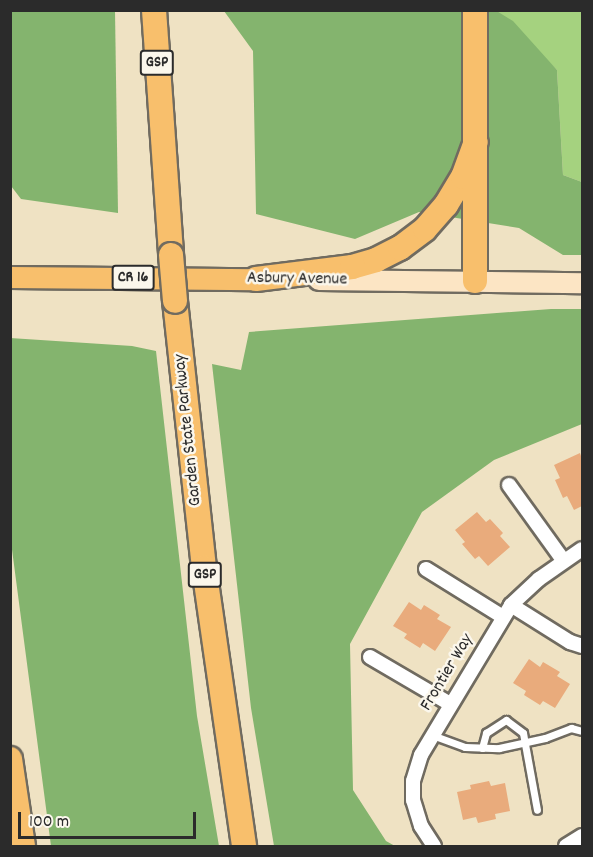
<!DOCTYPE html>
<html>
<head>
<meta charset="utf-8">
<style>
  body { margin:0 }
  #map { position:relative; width:593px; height:857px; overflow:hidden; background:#efe2c3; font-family:Dekko,sans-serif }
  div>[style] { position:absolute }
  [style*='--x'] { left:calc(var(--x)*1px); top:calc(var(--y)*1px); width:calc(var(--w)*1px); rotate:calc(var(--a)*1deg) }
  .green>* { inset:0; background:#a5d27f }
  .forest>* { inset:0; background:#84b46e }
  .building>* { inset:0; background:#e9ab7c }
  .roads { filter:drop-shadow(2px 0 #706b60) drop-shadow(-2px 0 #706b60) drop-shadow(0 2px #706b60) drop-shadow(0 -2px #706b60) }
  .service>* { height:7px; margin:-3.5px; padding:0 3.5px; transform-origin:3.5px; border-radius:3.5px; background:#fff }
  .minor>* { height:14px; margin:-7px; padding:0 7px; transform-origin:7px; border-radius:7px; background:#fff }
  .secondary>* { height:20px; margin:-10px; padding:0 10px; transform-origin:10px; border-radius:10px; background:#fce5c4 }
  .primary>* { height:21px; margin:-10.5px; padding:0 10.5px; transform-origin:10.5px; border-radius:10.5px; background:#f8bf6c }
  .motorway>* { height:24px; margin:-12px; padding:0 12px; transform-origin:12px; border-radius:12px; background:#f8bf6c }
  .bridges { filter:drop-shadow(2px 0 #706b60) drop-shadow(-2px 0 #706b60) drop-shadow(0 2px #706b60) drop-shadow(0 -2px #706b60) }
  .motorway-bridge>* { height:24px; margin:-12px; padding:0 12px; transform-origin:12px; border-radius:12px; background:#f8bf6c }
  span { translate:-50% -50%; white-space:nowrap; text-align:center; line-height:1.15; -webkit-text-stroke:5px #fbf7ec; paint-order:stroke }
  .shield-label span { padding:2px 4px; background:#fbf7ec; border:2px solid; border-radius:4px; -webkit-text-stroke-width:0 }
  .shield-label { font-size:16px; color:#2b2b2b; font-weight:700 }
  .street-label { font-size:18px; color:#2b2b2b }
  .frame { position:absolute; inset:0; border:12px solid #2b2b2b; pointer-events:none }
  .scale { position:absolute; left:18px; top:812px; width:178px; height:27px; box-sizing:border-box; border:3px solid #2b2b2b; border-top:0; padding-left:8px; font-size:18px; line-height:21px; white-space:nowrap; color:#2b2b2b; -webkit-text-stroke:4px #fbf7ec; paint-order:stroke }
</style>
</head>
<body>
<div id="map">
  <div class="green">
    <i style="clip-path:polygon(495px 11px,582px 11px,582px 182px,563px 175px,557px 70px)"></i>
  </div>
  <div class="forest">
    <i style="clip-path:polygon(495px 10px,513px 21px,557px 70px,563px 175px,582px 182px,582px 255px,563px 255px,519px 228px,419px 212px,355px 239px,256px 214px,253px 51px,224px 11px)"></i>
    <i style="clip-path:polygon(10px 11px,115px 11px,118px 213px,21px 199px,11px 186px)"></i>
    <i style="clip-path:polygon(551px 309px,582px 309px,582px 424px,494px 460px,422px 512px,350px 644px,353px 790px,386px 841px,395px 846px,274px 846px,251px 708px,212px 364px,241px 370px,249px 332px)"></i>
    <i style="clip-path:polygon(10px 338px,132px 346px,156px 351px,197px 716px,219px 846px,51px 846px,11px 542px)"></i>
  </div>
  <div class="building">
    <i style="clip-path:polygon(580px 453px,582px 459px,582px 506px,574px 510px,567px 496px,563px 498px,555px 480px,560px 478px,554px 465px)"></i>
    <i style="clip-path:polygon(477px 512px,486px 522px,490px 519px,503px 533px,500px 536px,510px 547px,488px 566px,479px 556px,475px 559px,462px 544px,465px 542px,455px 530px)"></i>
    <i style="clip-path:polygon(409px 602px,421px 610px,424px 605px,440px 615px,437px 619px,451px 627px,435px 651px,423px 643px,420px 648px,404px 638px,407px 634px,393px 626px)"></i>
    <i style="clip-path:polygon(529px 659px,540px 667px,543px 662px,560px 672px,557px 676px,570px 684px,555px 708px,543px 701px,540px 705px,524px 695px,526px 691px,513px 683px)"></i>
    <i style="clip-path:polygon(489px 781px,491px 786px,505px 783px,510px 811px,495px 814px,496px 819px,478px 823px,476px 817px,463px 820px,457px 792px,471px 789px,470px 785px)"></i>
  </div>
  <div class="roads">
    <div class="service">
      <i style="--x:432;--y:735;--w:35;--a:20"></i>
      <i style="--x:465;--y:747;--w:34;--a:2"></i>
      <i style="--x:499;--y:748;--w:47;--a:-12.3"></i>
      <i style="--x:545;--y:738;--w:28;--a:-21"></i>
      <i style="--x:571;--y:728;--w:11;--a:15"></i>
      <i style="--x:482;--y:748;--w:16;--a:-75"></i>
      <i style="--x:486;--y:733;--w:24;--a:-33"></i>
      <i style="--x:506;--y:720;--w:21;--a:37"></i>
      <i style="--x:523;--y:733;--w:78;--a:79.7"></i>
    </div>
    <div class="minor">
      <i style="--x:509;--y:485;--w:92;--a:54.2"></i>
      <i style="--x:426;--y:569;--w:91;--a:31.9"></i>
      <i style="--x:511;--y:605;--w:70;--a:32.1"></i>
      <i style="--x:570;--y:642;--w:13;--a:18"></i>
      <i style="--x:370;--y:657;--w:93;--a:30.4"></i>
      <i style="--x:434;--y:846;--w:24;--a:-123"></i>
      <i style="--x:421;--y:826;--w:27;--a:-107"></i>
      <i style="--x:413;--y:800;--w:19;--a:-90"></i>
      <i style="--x:413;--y:781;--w:27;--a:-73"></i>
      <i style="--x:421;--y:755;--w:175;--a:-59"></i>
      <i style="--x:511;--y:605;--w:38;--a:-43"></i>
      <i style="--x:539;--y:579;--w:52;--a:-34.9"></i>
      <i style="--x:566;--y:846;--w:19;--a:-32"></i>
    </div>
    <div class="secondary">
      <i style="--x:319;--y:280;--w:263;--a:0.7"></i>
    </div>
    <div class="primary">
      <i style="--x:10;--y:277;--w:246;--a:0.5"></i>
    </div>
    <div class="motorway">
      <i style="--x:154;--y:10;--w:246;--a:86"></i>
      <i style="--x:256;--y:279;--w:97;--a:-7.1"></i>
      <i style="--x:352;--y:267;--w:25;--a:-16"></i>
      <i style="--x:376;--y:260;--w:27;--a:-27"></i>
      <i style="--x:400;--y:248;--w:31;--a:-37"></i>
      <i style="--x:425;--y:229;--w:32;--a:-49"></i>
      <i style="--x:446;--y:205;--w:33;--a:-59"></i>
      <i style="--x:463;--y:177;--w:37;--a:-70"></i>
      <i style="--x:475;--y:281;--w:271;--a:-90"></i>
      <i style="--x:175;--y:301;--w:269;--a:83.8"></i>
      <i style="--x:204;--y:568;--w:281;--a:81.8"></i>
      <i style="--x:10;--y:759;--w:88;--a:81.5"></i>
    </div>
  </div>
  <div class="bridges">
    <div class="motorway-bridge">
      <i style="--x:171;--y:255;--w:46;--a:85"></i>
    </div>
  </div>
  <div class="shield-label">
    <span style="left:157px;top:63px">GSP</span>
    <span style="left:133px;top:278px">CR 16</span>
    <span style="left:205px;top:575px">GSP</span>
  </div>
  <div class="street-label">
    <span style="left:297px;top:280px;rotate:1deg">Asbury Avenue</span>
    <span style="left:189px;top:430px;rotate:-96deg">Garden State Parkway</span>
    <span style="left:448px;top:673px;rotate:-59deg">Frontier Way</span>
  </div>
  <div class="frame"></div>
  <div class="scale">100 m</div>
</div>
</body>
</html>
